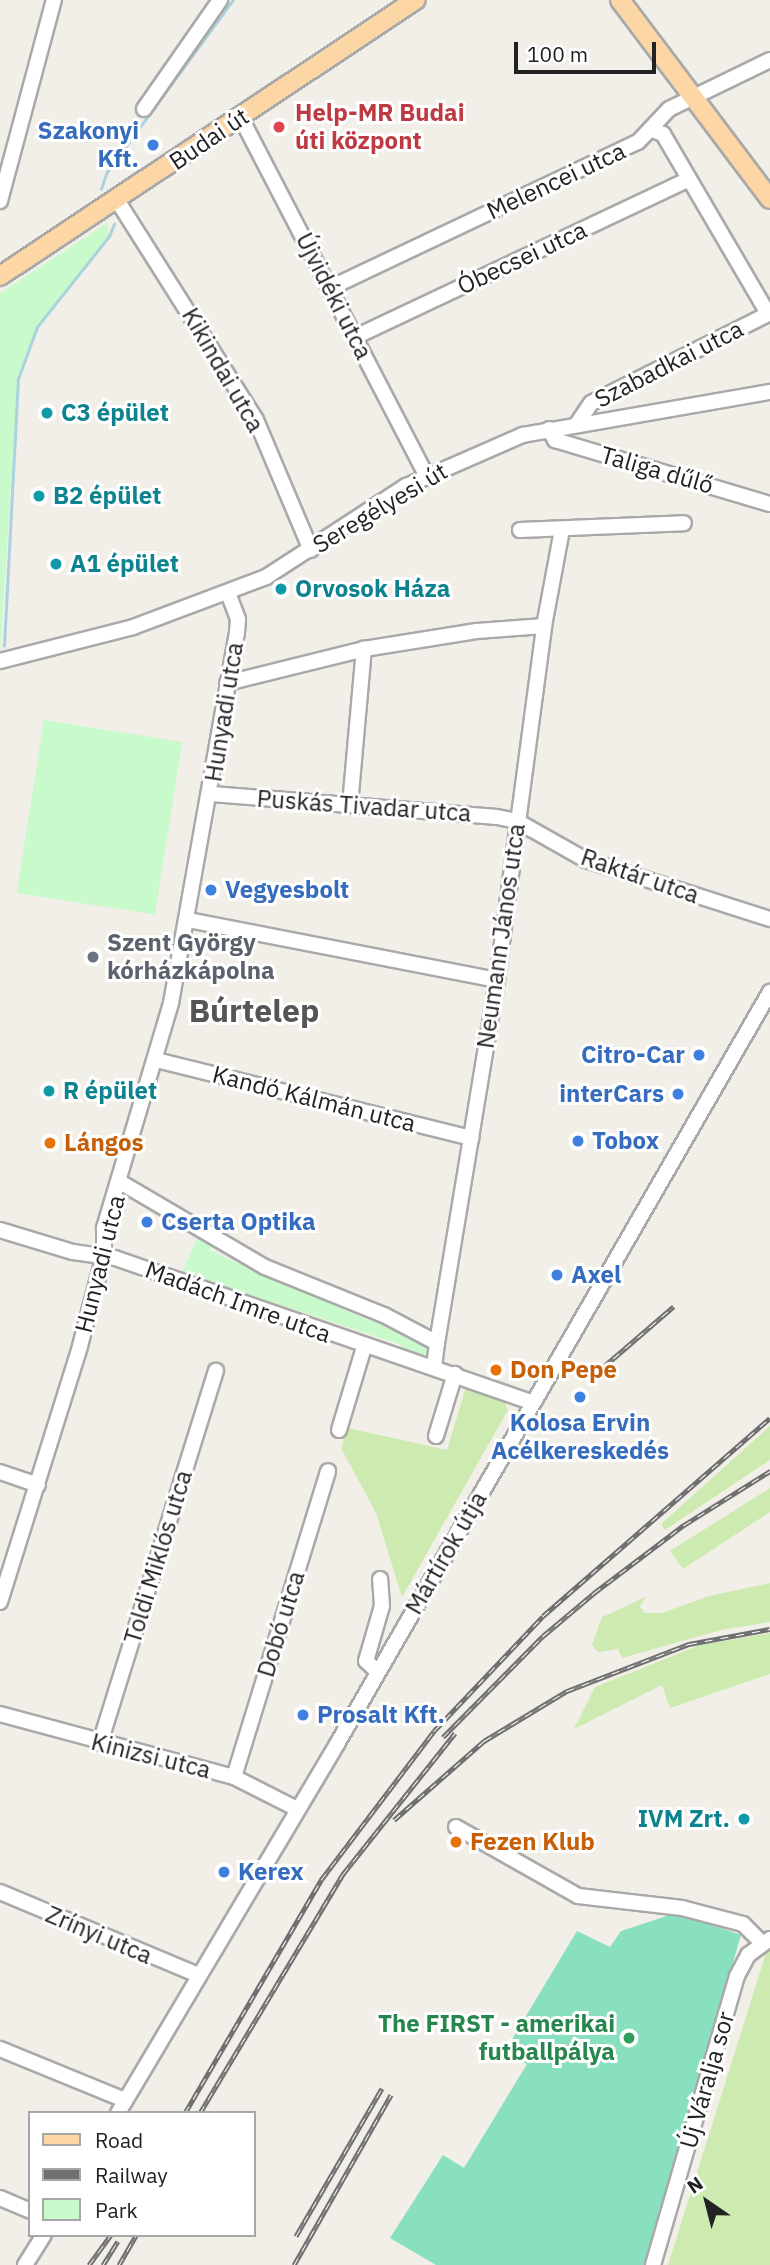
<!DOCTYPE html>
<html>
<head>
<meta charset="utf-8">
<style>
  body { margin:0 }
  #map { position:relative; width:770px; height:2265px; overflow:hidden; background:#f2efe9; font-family:"IBM Plex Sans",sans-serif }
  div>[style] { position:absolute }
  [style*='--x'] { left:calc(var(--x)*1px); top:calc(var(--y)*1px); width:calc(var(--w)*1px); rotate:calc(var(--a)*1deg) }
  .grass>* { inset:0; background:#cdebb0 }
  .park>* { inset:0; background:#c8facc; transform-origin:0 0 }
  .pitch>* { inset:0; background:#88e0be }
  .stream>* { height:2.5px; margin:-1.25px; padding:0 1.25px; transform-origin:1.25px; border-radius:1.25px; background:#aad3df }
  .roads { filter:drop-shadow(2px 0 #a9a9a9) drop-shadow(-2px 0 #a9a9a9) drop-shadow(0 2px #a9a9a9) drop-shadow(0 -2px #a9a9a9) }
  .minor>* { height:14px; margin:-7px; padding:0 7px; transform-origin:7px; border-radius:7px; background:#fff }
  .major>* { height:18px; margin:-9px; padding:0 9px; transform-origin:9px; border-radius:9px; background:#fcd6a4 }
  .rail>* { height:5px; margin-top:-2.5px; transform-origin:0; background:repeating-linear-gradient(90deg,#fff 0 8px,#707070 0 16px); box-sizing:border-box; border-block:2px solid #707070 }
  .dots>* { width:19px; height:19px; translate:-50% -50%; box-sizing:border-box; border:4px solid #fff; border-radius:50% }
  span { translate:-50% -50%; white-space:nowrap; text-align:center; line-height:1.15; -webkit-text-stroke:6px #fff; paint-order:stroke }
  .health-label { font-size:24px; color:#be3a42; font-weight:700 }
  .left { translate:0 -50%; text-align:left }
  .shop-label { font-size:24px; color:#366cbe; font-weight:700 }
  .right { translate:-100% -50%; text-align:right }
  .street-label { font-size:24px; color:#222 }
  .culture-label { font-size:24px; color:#0d838f; font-weight:700 }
  .worship-label { font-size:24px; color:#5b616d; font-weight:700 }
  .food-label { font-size:24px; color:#c56008; font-weight:700 }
  .leisure-label { font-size:24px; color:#27864d; font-weight:700 }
  .district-label { font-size:32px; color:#555; font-weight:700 }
  .legend { position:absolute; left:28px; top:2111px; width:228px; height:126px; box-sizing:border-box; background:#fff; border:2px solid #a7a7a7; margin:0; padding:9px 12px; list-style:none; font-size:21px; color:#222 }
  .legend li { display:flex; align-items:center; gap:14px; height:35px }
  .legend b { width:35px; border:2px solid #a7a7a7 }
  .north { position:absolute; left:672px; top:2167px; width:70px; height:70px; -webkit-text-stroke:5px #fff; paint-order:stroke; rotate:325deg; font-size:19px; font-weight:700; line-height:28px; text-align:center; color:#222 }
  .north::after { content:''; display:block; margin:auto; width:24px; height:32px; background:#222; clip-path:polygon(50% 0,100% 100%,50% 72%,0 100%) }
  .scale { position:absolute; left:514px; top:42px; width:142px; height:32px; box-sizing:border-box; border:4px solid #222; border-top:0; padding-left:9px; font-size:21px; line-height:24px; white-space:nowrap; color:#222; -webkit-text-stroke:5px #fff; paint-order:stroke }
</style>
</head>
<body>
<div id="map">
  <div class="grass">
    <i style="clip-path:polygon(466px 1387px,503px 1399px,508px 1410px,402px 1597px,376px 1513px,341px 1448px,348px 1428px,447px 1450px)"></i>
    <i style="clip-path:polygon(770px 1426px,770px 1460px,665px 1530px,661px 1524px)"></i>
    <i style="clip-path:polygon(770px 1488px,770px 1512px,683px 1569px,670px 1551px)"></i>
    <i style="clip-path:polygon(770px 1583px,770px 1622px,721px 1630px,622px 1658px,618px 1649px,598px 1652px,592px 1645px,602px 1617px,646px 1597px,640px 1606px,644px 1613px,662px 1613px,709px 1596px)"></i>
    <i style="clip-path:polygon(770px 1633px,770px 1674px,670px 1708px,662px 1685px,574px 1729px,595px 1687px,700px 1645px)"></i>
    <i style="clip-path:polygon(770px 1940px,770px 2265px,668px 2265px)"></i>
  </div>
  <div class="park">
    <i style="clip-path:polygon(107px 223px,109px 236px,37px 327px,18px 379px,0 653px,0 293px)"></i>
    <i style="left:44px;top:720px;width:140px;height:175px;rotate:9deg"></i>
    <i style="clip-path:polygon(197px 1239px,214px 1246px,209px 1250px,370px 1321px,379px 1318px,434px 1349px,420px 1357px,399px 1349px,402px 1345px,190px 1275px,180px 1277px)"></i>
  </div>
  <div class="pitch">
    <i style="clip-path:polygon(676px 1913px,741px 1935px,645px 2265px,436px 2265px,390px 2238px,443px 2155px,464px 2168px,527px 2064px,505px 2051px,577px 1931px,610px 1947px,621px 1931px)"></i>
  </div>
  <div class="stream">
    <i style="--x:101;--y:189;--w:18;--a:-71"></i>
    <i style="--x:107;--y:172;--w:213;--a:-53.8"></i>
    <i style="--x:4;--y:646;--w:267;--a:-87"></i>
    <i style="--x:18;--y:379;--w:55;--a:-69.9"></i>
    <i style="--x:37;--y:327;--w:116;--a:-51.6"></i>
    <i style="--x:109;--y:236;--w:13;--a:-67"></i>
  </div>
  <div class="roads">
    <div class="minor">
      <i style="--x:144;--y:109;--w:133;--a:-55.1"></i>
      <i style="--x:241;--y:118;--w:402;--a:62.6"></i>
      <i style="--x:652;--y:130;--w:12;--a:20"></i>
      <i style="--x:663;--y:134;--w:208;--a:59.7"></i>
      <i style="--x:117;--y:200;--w:260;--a:57.7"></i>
      <i style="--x:256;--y:420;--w:141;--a:67.1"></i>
      <i style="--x:0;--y:201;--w:208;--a:-75"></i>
      <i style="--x:330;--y:288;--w:341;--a:-25.4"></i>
      <i style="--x:638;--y:142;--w:45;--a:-46.8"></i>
      <i style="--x:669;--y:109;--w:112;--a:-25.9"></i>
      <i style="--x:355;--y:337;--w:369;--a:-25.3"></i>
      <i style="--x:577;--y:424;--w:25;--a:-56"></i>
      <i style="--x:591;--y:403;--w:200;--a:-26.7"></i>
      <i style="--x:549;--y:429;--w:13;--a:61"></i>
      <i style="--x:555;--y:440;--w:224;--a:16.6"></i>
      <i style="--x:520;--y:530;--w:164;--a:-2.4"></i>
      <i style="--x:0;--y:661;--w:137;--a:-14.3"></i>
      <i style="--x:133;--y:627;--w:142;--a:-20.6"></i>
      <i style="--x:266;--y:577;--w:167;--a:-33"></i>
      <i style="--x:406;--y:486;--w:128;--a:-23.6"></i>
      <i style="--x:523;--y:435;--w:251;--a:-9.9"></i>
      <i style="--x:227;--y:683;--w:141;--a:-13.9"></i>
      <i style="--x:364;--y:649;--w:114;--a:-9.1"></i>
      <i style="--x:477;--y:631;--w:67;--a:-4.3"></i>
      <i style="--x:212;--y:794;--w:286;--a:4.6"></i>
      <i style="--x:497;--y:817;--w:20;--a:11"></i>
      <i style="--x:517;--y:821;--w:79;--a:29.5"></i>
      <i style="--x:586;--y:860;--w:193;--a:17.8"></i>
      <i style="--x:350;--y:805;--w:157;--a:-84.9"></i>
      <i style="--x:188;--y:920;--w:315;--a:11"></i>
      <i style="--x:156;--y:1060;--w:325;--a:13.9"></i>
      <i style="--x:120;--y:1182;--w:168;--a:30.4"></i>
      <i style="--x:265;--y:1267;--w:128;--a:22"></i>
      <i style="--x:384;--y:1315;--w:60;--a:27.8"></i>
      <i style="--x:437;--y:1343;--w:24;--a:97"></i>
      <i style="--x:0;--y:1230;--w:76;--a:16.8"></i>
      <i style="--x:73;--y:1252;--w:42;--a:8.1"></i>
      <i style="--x:115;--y:1258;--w:442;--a:19.1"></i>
      <i style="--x:437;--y:1343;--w:368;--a:-80.6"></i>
      <i style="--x:497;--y:980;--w:357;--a:-82.4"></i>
      <i style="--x:544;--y:626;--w:98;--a:-79.4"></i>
      <i style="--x:339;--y:1430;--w:87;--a:-73.2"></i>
      <i style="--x:436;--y:1436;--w:65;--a:-73"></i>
      <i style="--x:0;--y:1472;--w:40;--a:18.9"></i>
      <i style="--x:0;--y:1602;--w:268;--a:-72.6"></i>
      <i style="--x:80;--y:1346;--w:94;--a:-75.2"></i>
      <i style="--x:104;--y:1255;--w:27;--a:-90"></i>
      <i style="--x:104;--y:1228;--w:235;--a:-73.4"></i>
      <i style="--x:171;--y:1003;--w:376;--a:-79.9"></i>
      <i style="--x:237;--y:633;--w:14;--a:-86"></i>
      <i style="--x:238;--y:619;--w:28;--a:-111"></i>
      <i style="--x:378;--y:1672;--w:16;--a:-137"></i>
      <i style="--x:366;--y:1661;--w:57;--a:-73.8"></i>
      <i style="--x:382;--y:1606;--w:27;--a:-94"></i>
      <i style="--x:0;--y:1714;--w:242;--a:15.1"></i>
      <i style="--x:234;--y:1777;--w:71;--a:26.9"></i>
      <i style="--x:100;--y:1743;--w:390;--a:-72.7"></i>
      <i style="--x:234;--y:1777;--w:320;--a:-72.9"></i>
      <i style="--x:456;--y:1827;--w:140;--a:29.5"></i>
      <i style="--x:578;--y:1896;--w:105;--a:6.6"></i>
      <i style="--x:682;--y:1908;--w:63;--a:14.7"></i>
      <i style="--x:743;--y:1924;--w:27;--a:45"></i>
      <i style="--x:0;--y:1892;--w:215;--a:22.7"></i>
      <i style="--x:0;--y:2049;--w:135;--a:22.2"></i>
      <i style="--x:118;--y:2113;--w:429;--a:-59.3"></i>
      <i style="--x:337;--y:1744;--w:868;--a:-60.07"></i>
      <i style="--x:0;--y:2198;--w:33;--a:23"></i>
      <i style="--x:25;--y:2265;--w:36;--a:-58"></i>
      <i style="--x:653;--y:2265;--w:301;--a:-73.8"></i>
      <i style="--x:737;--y:1976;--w:24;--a:-62"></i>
      <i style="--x:748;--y:1955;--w:27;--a:-36"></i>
    </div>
    <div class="major">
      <i style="--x:620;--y:0;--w:249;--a:53"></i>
      <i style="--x:0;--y:276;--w:499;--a:-33.6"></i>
    </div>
  </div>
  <div class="rail">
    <i style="--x:601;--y:1369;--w:96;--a:-40.8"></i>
    <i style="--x:443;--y:1737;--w:142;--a:-45.3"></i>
    <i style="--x:543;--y:1636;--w:67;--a:-40.1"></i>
    <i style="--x:594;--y:1593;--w:113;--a:-37.1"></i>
    <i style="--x:684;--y:1525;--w:102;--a:-32.1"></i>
    <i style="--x:394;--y:1820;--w:120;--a:-41.3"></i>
    <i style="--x:484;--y:1741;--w:97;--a:-31.1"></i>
    <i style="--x:567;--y:1691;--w:131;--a:-21.1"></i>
    <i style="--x:689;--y:1644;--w:82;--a:-10.5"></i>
    <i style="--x:185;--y:2113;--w:270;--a:-59.7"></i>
    <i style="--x:321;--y:1880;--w:187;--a:-52.8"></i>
    <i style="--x:434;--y:1731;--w:158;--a:-46.5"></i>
    <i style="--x:543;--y:1616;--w:301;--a:-41.1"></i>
    <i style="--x:200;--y:2113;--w:279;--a:-59.1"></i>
    <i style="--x:343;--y:1874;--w:180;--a:-51.5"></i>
    <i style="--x:296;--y:2236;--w:171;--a:-59.8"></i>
    <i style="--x:89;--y:2265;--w:37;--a:-54"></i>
    <i style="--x:103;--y:2265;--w:28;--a:-58"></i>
    <i style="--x:119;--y:2265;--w:34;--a:-60"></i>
    <i style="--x:294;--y:2265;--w:196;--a:-60.3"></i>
  </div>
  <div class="dots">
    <i style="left:279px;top:127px;background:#e0444e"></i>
    <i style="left:153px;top:145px;background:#3f7fe0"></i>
    <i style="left:47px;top:413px;background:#0f9aa8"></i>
    <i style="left:39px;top:496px;background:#0f9aa8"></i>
    <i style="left:56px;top:564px;background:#0f9aa8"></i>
    <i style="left:281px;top:589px;background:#0f9aa8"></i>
    <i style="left:211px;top:890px;background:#3f7fe0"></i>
    <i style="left:93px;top:957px;background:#6b7280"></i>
    <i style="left:699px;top:1055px;background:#3f7fe0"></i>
    <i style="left:49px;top:1091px;background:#0f9aa8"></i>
    <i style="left:678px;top:1094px;background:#3f7fe0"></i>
    <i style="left:578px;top:1141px;background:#3f7fe0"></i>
    <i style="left:50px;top:1143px;background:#e8710a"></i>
    <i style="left:147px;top:1222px;background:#3f7fe0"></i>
    <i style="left:557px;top:1275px;background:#3f7fe0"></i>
    <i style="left:496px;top:1370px;background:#e8710a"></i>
    <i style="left:580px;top:1397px;background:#3f7fe0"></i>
    <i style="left:303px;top:1715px;background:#3f7fe0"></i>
    <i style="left:744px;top:1819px;background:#0f9aa8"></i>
    <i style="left:456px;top:1842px;background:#e8710a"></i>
    <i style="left:224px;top:1872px;background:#3f7fe0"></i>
    <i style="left:629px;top:2038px;background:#2e9e5b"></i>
  </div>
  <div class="health-label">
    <span class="left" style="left:295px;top:127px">Help-MR Budai<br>úti központ</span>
  </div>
  <div class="shop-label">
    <span class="right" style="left:139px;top:145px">Szakonyi<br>Kft.</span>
    <span class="left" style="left:225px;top:890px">Vegyesbolt</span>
    <span class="right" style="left:685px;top:1055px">Citro-Car</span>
    <span class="right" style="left:664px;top:1094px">interCars</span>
    <span class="left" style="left:592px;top:1141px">Tobox</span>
    <span class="left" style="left:161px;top:1222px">Cserta Optika</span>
    <span class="left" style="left:571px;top:1275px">Axel</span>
    <span style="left:580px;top:1437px">Kolosa Ervin<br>Acélkereskedés</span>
    <span class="left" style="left:317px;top:1715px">Prosalt Kft.</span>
    <span class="left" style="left:238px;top:1872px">Kerex</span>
  </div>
  <div class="street-label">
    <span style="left:209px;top:139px;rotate:-34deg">Budai út</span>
    <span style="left:556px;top:181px;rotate:-25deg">Melencei utca</span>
    <span style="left:522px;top:258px;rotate:-25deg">Óbecsei utca</span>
    <span style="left:334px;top:296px;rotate:63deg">Újvidéki utca</span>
    <span style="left:669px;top:364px;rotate:-27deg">Szabadkai utca</span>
    <span style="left:223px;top:370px;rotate:60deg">Kikindai utca</span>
    <span style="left:657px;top:470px;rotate:16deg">Taliga dűlő</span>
    <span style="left:380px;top:508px;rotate:-31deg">Seregélyesi út</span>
    <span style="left:224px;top:712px;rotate:-81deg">Hunyadi utca</span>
    <span style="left:364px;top:806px;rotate:4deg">Puskás Tivadar utca</span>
    <span style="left:640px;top:876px;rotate:19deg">Raktár utca</span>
    <span style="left:501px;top:936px;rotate:-82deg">Neumann János utca</span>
    <span style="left:314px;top:1099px;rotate:14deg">Kandó Kálmán utca</span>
    <span style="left:100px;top:1264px;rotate:-76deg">Hunyadi utca</span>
    <span style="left:238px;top:1302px;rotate:20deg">Madách Imre utca</span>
    <span style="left:446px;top:1553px;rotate:-60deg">Mártírok útja</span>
    <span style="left:158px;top:1557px;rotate:-73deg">Toldi Miklós utca</span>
    <span style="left:281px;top:1624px;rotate:-73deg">Dobó utca</span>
    <span style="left:151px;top:1756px;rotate:14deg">Kinizsi utca</span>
    <span style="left:99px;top:1935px;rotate:23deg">Zrínyi utca</span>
    <span style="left:707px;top:2080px;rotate:-74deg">Új Váralja sor</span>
  </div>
  <div class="culture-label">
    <span class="left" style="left:61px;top:413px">C3 épület</span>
    <span class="left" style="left:53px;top:496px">B2 épület</span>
    <span class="left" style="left:70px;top:564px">A1 épület</span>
    <span class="left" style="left:295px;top:589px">Orvosok Háza</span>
    <span class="left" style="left:63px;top:1091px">R épület</span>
    <span class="right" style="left:730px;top:1819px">IVM Zrt.</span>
  </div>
  <div class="worship-label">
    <span class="left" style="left:107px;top:957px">Szent György<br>kórházkápolna</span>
  </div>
  <div class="food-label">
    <span class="left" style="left:64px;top:1143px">Lángos</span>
    <span class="left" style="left:510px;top:1370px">Don Pepe</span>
    <span class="left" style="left:470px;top:1842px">Fezen Klub</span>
  </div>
  <div class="leisure-label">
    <span class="right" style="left:615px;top:2038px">The FIRST - amerikai<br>futballpálya</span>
  </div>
  <div class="district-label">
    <span style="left:254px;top:1010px">Búrtelep</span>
  </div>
  <ul class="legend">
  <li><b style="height:9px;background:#fcd6a4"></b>Road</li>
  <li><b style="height:9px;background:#707070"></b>Railway</li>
  <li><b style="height:19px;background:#c8facc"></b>Park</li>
  </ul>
  <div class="north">N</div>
  <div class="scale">100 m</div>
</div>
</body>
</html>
